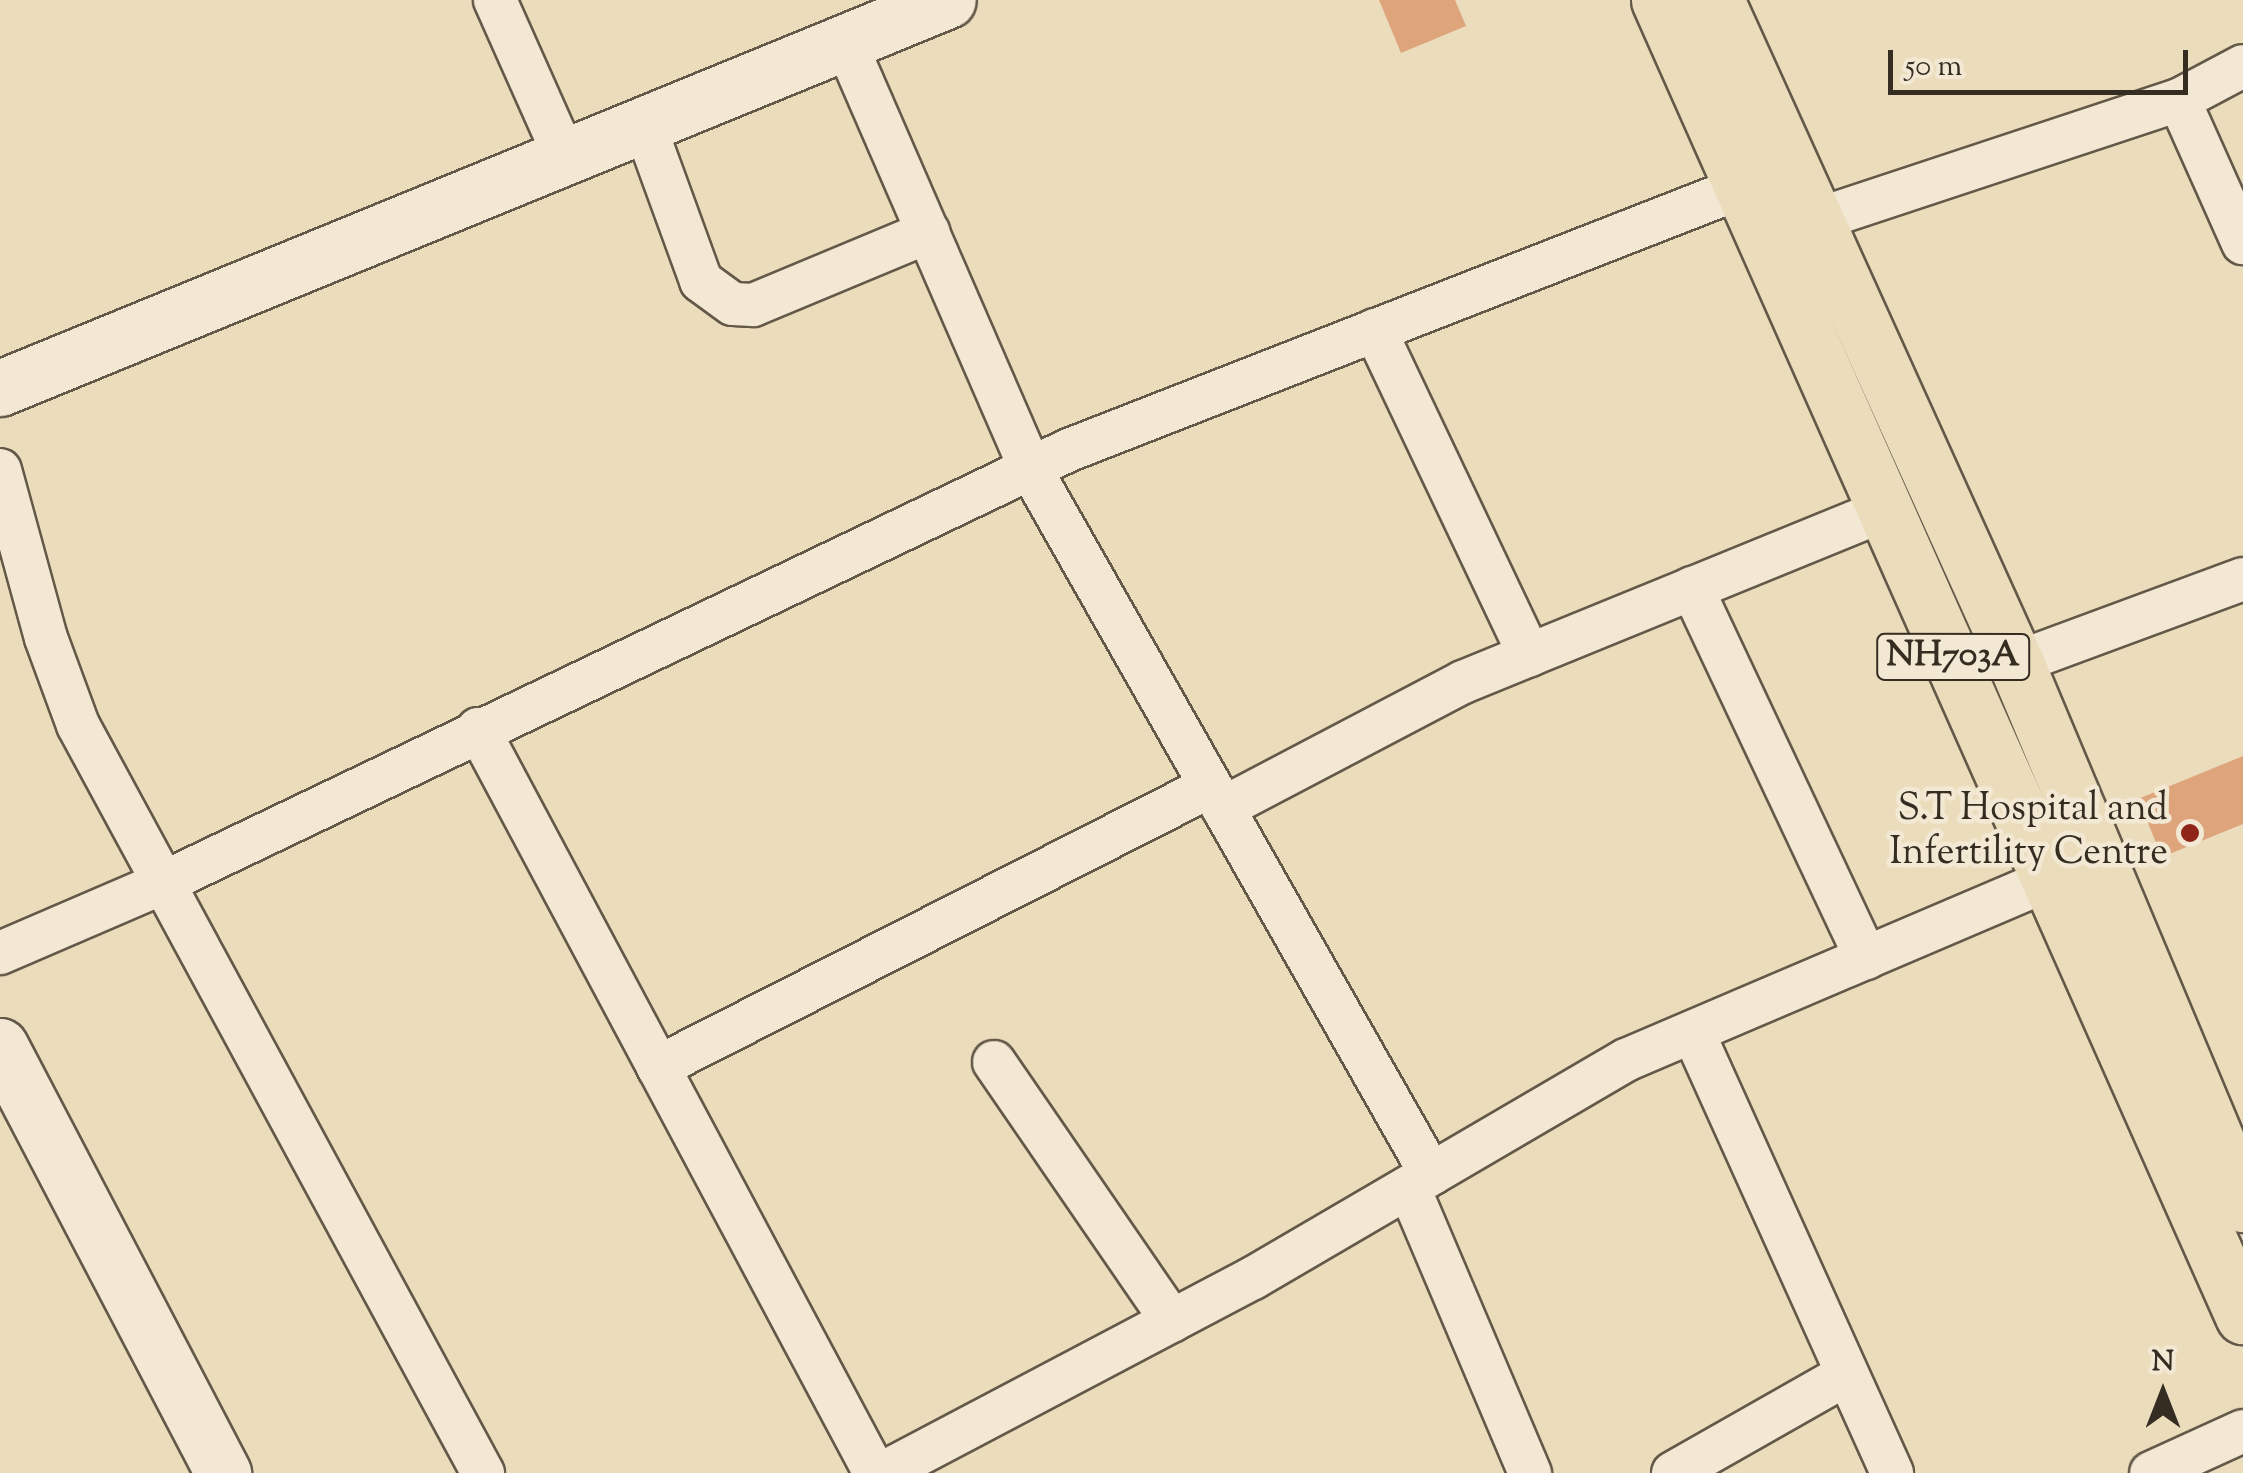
<!DOCTYPE html>
<html>
<head>
<meta charset="utf-8">
<style>
  body { margin:0 }
  #map { position:relative; width:2243px; height:1473px; overflow:hidden; background:#ebdcbc; font-family:"Sorts Mill Goudy",serif }
  div>[style] { position:absolute }
  [style*='--x'] { left:calc(var(--x)*1px); top:calc(var(--y)*1px); width:calc(var(--w)*1px); rotate:calc(var(--a)*1deg) }
  .building>* { inset:0; background:#dea57d }
  .roads { filter:drop-shadow(2px 0 #635948) drop-shadow(-2px 0 #635948) drop-shadow(0 2px #635948) drop-shadow(0 -2px #635948) }
  .street>* { height:42px; margin:-21px; padding:0 21px; transform-origin:21px; border-radius:21px; background:#f2e8d3 }
  .secondary>* { height:55px; margin:-27.5px; padding:0 27.5px; transform-origin:27.5px; border-radius:27.5px; background:#f2e8d3 }
  .highway>* { height:55px; margin:-27.5px; padding:0 27.5px; transform-origin:27.5px; border-radius:27.5px; background:#ebdcbc }
  .dots>* { width:28px; height:28px; translate:-50% -50%; box-sizing:border-box; border:5px solid #f2e8d3; border-radius:50% }
  span { translate:-50% -50%; white-space:nowrap; text-align:center; line-height:1.15; -webkit-text-stroke:9px #f2e8d3; paint-order:stroke }
  .shield-label span { padding:2px 8px; background:#f2e8d3; border:2px solid; border-radius:8px; -webkit-text-stroke-width:0 }
  .shield-label { font-size:35px; color:#362d22; font-weight:700 }
  .poi-label { font-size:38px; color:#362d22 }
  .right { translate:-100% -50%; text-align:right }
  .north { position:absolute; left:2113px; top:1343px; width:100px; height:100px; -webkit-text-stroke:8px #f2e8d3; paint-order:stroke; rotate:0deg; font-size:28px; font-weight:700; line-height:40px; text-align:center; color:#362d22 }
  .north::after { content:''; display:block; margin:auto; width:35px; height:45px; background:#362d22; clip-path:polygon(50% 0,100% 100%,50% 72%,0 100%) }
  .scale { position:absolute; left:1888px; top:50px; width:300px; height:45px; box-sizing:border-box; border:5px solid #362d22; border-top:0; padding-left:12px; font-size:30px; line-height:35px; white-space:nowrap; color:#362d22; -webkit-text-stroke:8px #f2e8d3; paint-order:stroke }
</style>
</head>
<body>
<div id="map">
  <div class="building">
    <i style="clip-path:polygon(1379px 0,1455px 0,1466px 26px,1401px 53px)"></i>
    <i style="clip-path:polygon(2243px 756px,2243px 824px,2162px 857px,2138px 799px)"></i>
  </div>
  <div class="roads">
    <div class="street">
      <i style="--x:495;--y:0;--w:172;--a:66"></i>
      <i style="--x:845;--y:42;--w:464;--a:66.5"></i>
      <i style="--x:1030;--y:468;--w:812;--a:60.4"></i>
      <i style="--x:2179;--y:100;--w:157;--a:65.9"></i>
      <i style="--x:644;--y:124;--w:167;--a:70"></i>
      <i style="--x:701;--y:281;--w:39;--a:36"></i>
      <i style="--x:733;--y:304;--w:20;--a:3"></i>
      <i style="--x:753;--y:305;--w:190;--a:-22.6"></i>
      <i style="--x:1816;--y:220;--w:382;--a:-18.3"></i>
      <i style="--x:2179;--y:100;--w:72;--a:-28"></i>
      <i style="--x:1375;--y:330;--w:360;--a:64.6"></i>
      <i style="--x:0;--y:470;--w:174;--a:74.7"></i>
      <i style="--x:46;--y:638;--w:93;--a:69.8"></i>
      <i style="--x:78;--y:725;--w:851;--a:61.57"></i>
      <i style="--x:1692;--y:588;--w:409;--a:64.8"></i>
      <i style="--x:2016;--y:663;--w:242;--a:-20.3"></i>
      <i style="--x:478;--y:729;--w:843;--a:61.92"></i>
      <i style="--x:1223;--y:808;--w:271;--a:-27.7"></i>
      <i style="--x:1463;--y:682;--w:458;--a:-22.2"></i>
      <i style="--x:0;--y:953;--w:182;--a:-23.3"></i>
      <i style="--x:167;--y:881;--w:1000;--a:-25.54"></i>
      <i style="--x:1069;--y:450;--w:726;--a:-21.33"></i>
      <i style="--x:1693;--y:1032;--w:484;--a:65.7"></i>
      <i style="--x:994;--y:1062;--w:314;--a:55.5"></i>
      <i style="--x:658;--y:1067;--w:620;--a:-26.94"></i>
      <i style="--x:1409;--y:1188;--w:310;--a:67"></i>
      <i style="--x:883;--y:1473;--w:418;--a:-27.8"></i>
      <i style="--x:1253;--y:1278;--w:432;--a:-30.3"></i>
      <i style="--x:1626;--y:1060;--w:462;--a:-23.1"></i>
      <i style="--x:1673;--y:1473;--w:200;--a:-29.6"></i>
      <i style="--x:2151;--y:1473;--w:101;--a:-24.5"></i>
    </div>
    <div class="secondary">
      <i style="--x:0;--y:388;--w:1024;--a:-22.26"></i>
      <i style="--x:0;--y:1046;--w:482;--a:62.4"></i>
    </div>
    <div class="highway">
      <i style="--x:1659;--y:0;--w:1440;--a:66.07"></i>
      <i style="--x:1716;--y:0;--w:728;--a:65.65"></i>
      <i style="--x:2016;--y:663;--w:587;--a:67.24"></i>
    </div>
  </div>
  <div class="dots">
    <i style="left:2190px;top:833px;background:#8f2418"></i>
  </div>
  <div class="shield-label">
    <span style="left:1953px;top:657px">NH703A</span>
  </div>
  <div class="poi-label">
    <span class="right" style="left:2168px;top:833px">S.T Hospital and<br>Infertility Centre</span>
  </div>
  <div class="north">N</div>
  <div class="scale">50 m</div>
</div>
</body>
</html>
